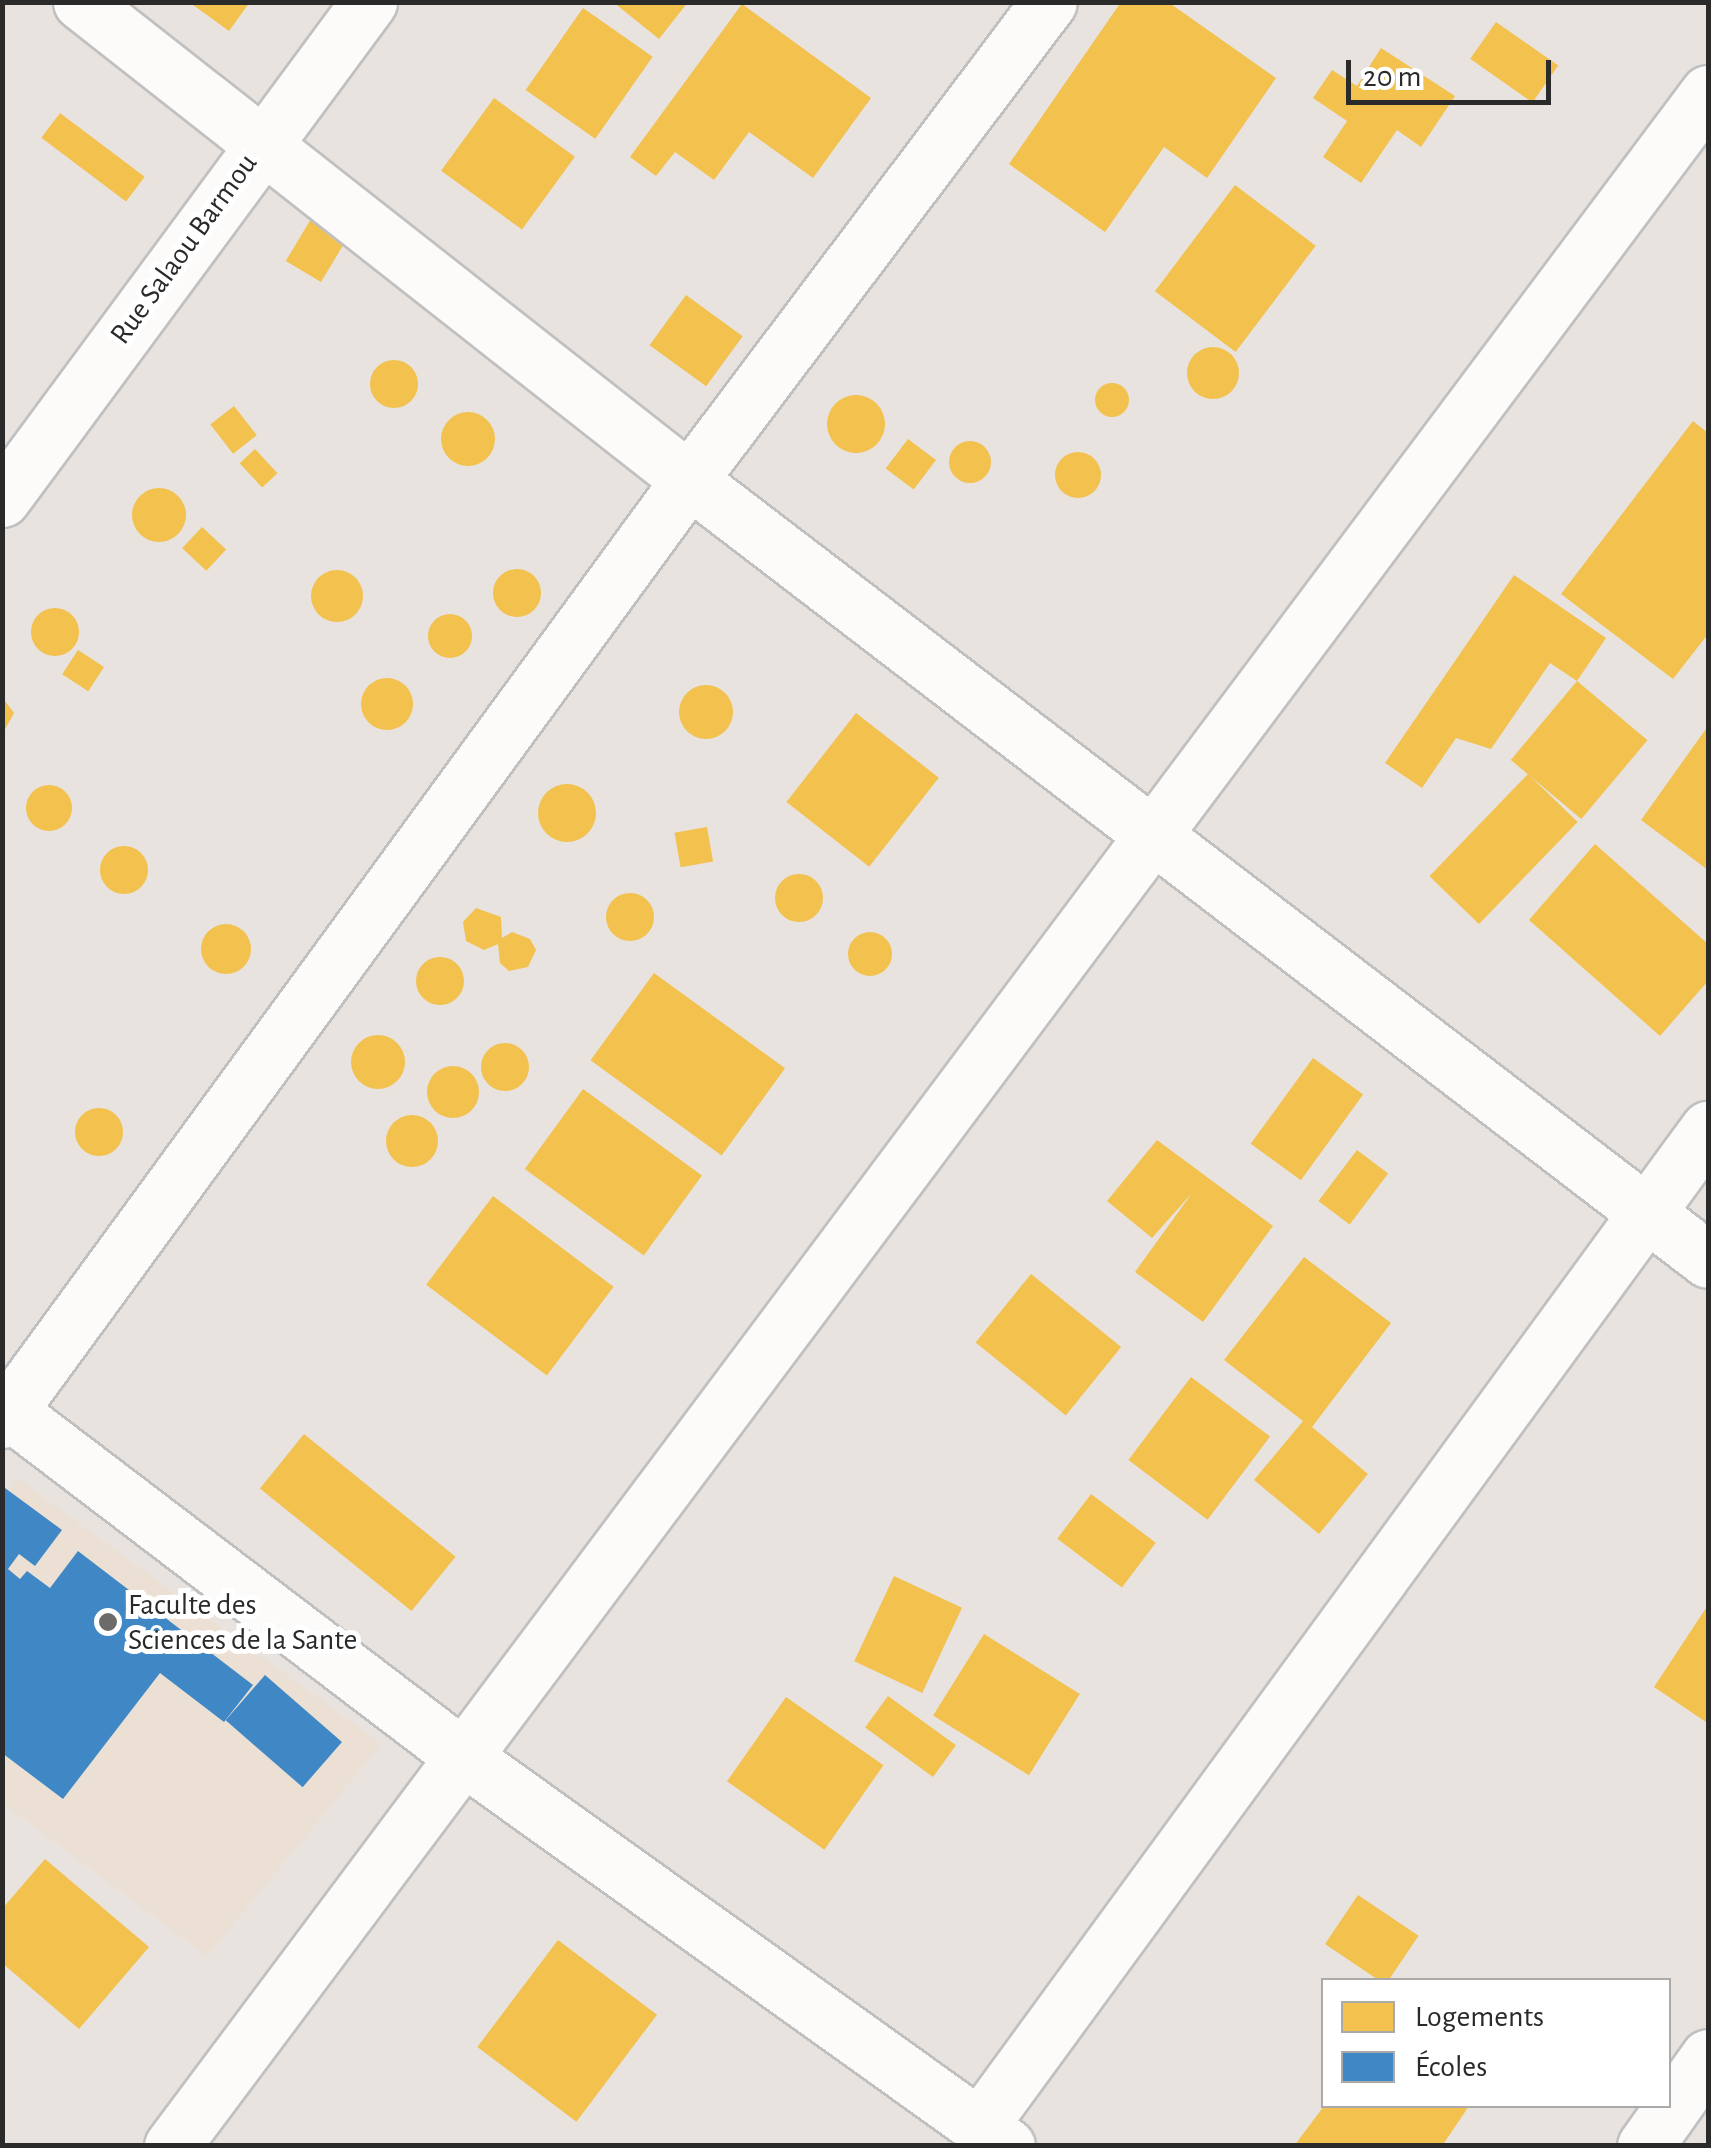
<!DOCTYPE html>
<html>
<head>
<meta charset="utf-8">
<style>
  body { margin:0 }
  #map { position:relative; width:1711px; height:2148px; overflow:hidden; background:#e8e3df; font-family:"Alegreya Sans",sans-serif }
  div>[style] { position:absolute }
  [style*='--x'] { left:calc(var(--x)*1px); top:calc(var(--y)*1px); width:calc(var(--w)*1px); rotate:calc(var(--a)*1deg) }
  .education>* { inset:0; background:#ebe0d3 }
  .homes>* { inset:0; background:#f2c14e; transform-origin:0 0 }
  .round { border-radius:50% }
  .schools>* { inset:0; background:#3f88c5; transform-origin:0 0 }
  .roads { filter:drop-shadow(2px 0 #c1c0c1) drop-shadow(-2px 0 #c1c0c1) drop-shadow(0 2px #c1c0c1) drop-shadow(0 -2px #c1c0c1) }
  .minor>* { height:55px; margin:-27.5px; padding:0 27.5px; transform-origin:27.5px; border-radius:27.5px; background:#fcfbfa }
  .dots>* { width:28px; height:28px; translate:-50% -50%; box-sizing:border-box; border:5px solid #fff; border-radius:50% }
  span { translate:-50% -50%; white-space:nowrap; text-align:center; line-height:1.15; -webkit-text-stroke:10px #fff; paint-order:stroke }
  .street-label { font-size:30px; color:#2a2a2a }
  .poi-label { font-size:30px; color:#2a2a2a }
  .left { translate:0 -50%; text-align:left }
  .frame { position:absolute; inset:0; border:5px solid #2a2a2a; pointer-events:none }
  .legend { position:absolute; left:1321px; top:1978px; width:350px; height:130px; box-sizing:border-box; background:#fff; border:2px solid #aaa; margin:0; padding:12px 18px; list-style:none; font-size:30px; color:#2a2a2a }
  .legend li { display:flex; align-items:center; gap:20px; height:50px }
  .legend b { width:50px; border:2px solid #aaa }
  .scale { position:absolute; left:1346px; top:60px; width:205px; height:45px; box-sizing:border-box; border:5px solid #2a2a2a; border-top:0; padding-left:12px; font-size:30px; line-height:35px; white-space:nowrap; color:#2a2a2a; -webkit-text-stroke:8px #fff; paint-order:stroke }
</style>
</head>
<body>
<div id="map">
  <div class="education">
    <i style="clip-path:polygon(18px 1479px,381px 1744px,207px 1956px,3px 1803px,2px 1499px)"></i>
  </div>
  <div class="homes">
    <i style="clip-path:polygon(189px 2px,250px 2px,229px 31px)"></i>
    <i style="clip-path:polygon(613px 2px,688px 2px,659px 39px)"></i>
    <i style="clip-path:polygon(1121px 2px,1168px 2px,1276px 78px,1207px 178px,1164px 147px,1105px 232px,1009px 164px)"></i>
    <i style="clip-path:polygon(742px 4px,871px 98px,813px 178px,749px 132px,714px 180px,675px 152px,656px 176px,630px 157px)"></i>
    <i style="left:583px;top:8px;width:85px;height:100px;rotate:35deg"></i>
    <i style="left:1496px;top:22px;width:76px;height:45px;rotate:35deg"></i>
    <i style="clip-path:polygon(1381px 48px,1455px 96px,1421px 147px,1397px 130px,1361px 183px,1323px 157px,1347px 121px,1313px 98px,1332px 70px,1357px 86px)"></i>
    <i style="left:494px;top:98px;width:100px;height:90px;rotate:36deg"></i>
    <i style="left:60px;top:113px;width:106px;height:31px;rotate:37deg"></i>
    <i style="left:1235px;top:185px;width:101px;height:133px;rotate:37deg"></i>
    <i style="left:311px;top:219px;width:41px;height:49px;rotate:31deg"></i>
    <i style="left:686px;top:295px;width:70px;height:62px;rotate:36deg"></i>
    <i class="round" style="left:1187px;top:347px;width:52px;height:52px"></i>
    <i class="round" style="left:370px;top:360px;width:48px;height:48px"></i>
    <i class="round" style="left:1095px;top:383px;width:34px;height:34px"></i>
    <i class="round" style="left:827px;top:395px;width:58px;height:58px"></i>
    <i style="left:234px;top:406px;width:37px;height:30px;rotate:52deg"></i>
    <i class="round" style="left:441px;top:412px;width:54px;height:54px"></i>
    <i style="clip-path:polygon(1693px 421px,1708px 433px,1708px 634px,1673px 679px,1561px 594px)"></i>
    <i style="left:908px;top:439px;width:35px;height:37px;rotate:37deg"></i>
    <i class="round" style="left:949px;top:441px;width:42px;height:42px"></i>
    <i style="left:255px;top:449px;width:33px;height:21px;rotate:47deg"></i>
    <i class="round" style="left:1055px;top:452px;width:46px;height:46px"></i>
    <i class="round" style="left:132px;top:488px;width:54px;height:54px"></i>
    <i style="left:202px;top:527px;width:33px;height:29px;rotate:43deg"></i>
    <i class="round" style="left:493px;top:569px;width:48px;height:48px"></i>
    <i class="round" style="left:311px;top:570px;width:52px;height:52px"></i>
    <i style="clip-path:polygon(1514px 575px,1606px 638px,1577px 681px,1550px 663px,1491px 749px,1456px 738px,1422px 788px,1385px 763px)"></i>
    <i class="round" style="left:31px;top:608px;width:48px;height:48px"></i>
    <i class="round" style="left:428px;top:614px;width:44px;height:44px"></i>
    <i style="left:78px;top:650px;width:31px;height:29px;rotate:33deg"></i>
    <i class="round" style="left:361px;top:678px;width:52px;height:52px"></i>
    <i style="left:1577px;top:681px;width:92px;height:103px;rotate:40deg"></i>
    <i class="round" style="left:679px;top:685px;width:54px;height:54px"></i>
    <i style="clip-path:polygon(2px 697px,14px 713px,2px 735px)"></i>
    <i style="left:856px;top:713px;width:105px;height:113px;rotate:38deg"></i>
    <i style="clip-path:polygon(1708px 726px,1708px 870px,1641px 820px)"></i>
    <i style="left:1528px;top:774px;width:69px;height:142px;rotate:44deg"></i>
    <i class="round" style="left:538px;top:784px;width:58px;height:58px"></i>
    <i class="round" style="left:26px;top:785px;width:46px;height:46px"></i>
    <i style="left:707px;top:827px;width:35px;height:33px;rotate:80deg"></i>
    <i style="clip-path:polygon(1595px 844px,1708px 944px,1708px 981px,1660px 1036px,1529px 920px)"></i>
    <i class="round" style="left:100px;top:846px;width:48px;height:48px"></i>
    <i class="round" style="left:775px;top:874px;width:48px;height:48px"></i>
    <i class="round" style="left:606px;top:893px;width:48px;height:48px"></i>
    <i style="clip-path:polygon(476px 908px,501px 917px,502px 938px,512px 932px,530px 939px,536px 950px,528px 967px,509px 971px,500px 963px,498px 944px,484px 950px,466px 941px,463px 922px)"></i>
    <i class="round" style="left:201px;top:924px;width:50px;height:50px"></i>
    <i class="round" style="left:848px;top:932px;width:44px;height:44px"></i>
    <i class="round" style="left:416px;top:957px;width:48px;height:48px"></i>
    <i style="left:654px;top:973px;width:162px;height:108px;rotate:36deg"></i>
    <i class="round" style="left:351px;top:1035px;width:54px;height:54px"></i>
    <i class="round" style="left:481px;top:1043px;width:48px;height:48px"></i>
    <i style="left:1313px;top:1058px;width:62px;height:106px;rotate:36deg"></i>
    <i class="round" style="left:427px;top:1066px;width:52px;height:52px"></i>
    <i style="left:583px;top:1089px;width:147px;height:99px;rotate:36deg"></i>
    <i class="round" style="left:75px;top:1108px;width:48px;height:48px"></i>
    <i class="round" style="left:386px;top:1115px;width:52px;height:52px"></i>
    <i style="clip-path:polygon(1157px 1140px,1273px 1226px,1203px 1322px,1135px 1272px,1192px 1193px,1152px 1238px,1107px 1201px)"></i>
    <i style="left:1357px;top:1150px;width:39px;height:64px;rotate:37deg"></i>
    <i style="left:493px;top:1196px;width:151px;height:111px;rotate:37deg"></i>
    <i style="clip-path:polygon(1304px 1257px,1391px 1323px,1312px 1427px,1368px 1474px,1319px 1534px,1254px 1480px,1303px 1421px,1224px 1360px)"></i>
    <i style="left:1031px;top:1274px;width:116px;height:88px;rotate:39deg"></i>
    <i style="left:1191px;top:1377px;width:99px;height:104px;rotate:37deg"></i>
    <i style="left:304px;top:1434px;width:195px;height:70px;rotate:39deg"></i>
    <i style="left:1091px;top:1494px;width:81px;height:56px;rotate:37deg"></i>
    <i style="left:894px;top:1576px;width:75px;height:94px;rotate:25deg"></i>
    <i style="clip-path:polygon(1708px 1605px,1708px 1718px,1706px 1722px,1654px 1687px)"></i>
    <i style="left:984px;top:1634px;width:113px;height:96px;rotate:32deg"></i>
    <i style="left:888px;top:1696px;width:84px;height:39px;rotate:36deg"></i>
    <i style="left:786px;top:1697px;width:119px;height:103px;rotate:35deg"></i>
    <i style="clip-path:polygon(45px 1859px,149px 1947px,79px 2029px,2px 1963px,2px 1909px)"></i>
    <i style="left:1358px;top:1895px;width:73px;height:59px;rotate:34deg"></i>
    <i style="left:558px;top:1940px;width:124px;height:134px;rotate:37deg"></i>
    <i style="clip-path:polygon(1324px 2106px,1469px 2106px,1442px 2146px,1294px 2146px)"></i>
  </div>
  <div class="schools">
    <i style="clip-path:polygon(5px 1488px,62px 1530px,35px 1566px,19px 1554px,8px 1569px,20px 1579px,27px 1571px,50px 1588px,78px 1551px,253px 1685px,224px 1722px,160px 1673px,63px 1799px,2px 1753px)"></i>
    <i style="left:265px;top:1675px;width:102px;height:60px;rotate:41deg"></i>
  </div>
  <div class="roads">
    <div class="minor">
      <i style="--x:81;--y:2;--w:773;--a:38.17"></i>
      <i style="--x:689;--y:480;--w:1283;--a:37.43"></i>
      <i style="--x:2;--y:499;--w:618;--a:-53.56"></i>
      <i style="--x:2;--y:1406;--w:583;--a:37.26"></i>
      <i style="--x:466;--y:1759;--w:665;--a:35.58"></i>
      <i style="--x:2;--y:1420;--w:1164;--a:-53.84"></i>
      <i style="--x:689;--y:480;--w:598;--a:-53.02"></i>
      <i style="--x:980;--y:2125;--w:1234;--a:-53.84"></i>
      <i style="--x:172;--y:2146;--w:2564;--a:-53.2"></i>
      <i style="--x:1645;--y:2146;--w:109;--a:-54.7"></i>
    </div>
  </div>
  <div class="dots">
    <i style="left:108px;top:1622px;background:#6c6b69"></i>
  </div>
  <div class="street-label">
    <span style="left:184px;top:249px;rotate:-54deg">Rue Salaou Barmou</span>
  </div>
  <div class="poi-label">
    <span class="left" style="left:128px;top:1622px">Faculte des<br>Sciences de la Sante</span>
  </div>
  <div class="frame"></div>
  <ul class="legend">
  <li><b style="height:28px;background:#f2c14e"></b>Logements</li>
  <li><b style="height:28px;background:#3f88c5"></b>Écoles</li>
  </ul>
  <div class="scale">20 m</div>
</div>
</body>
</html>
